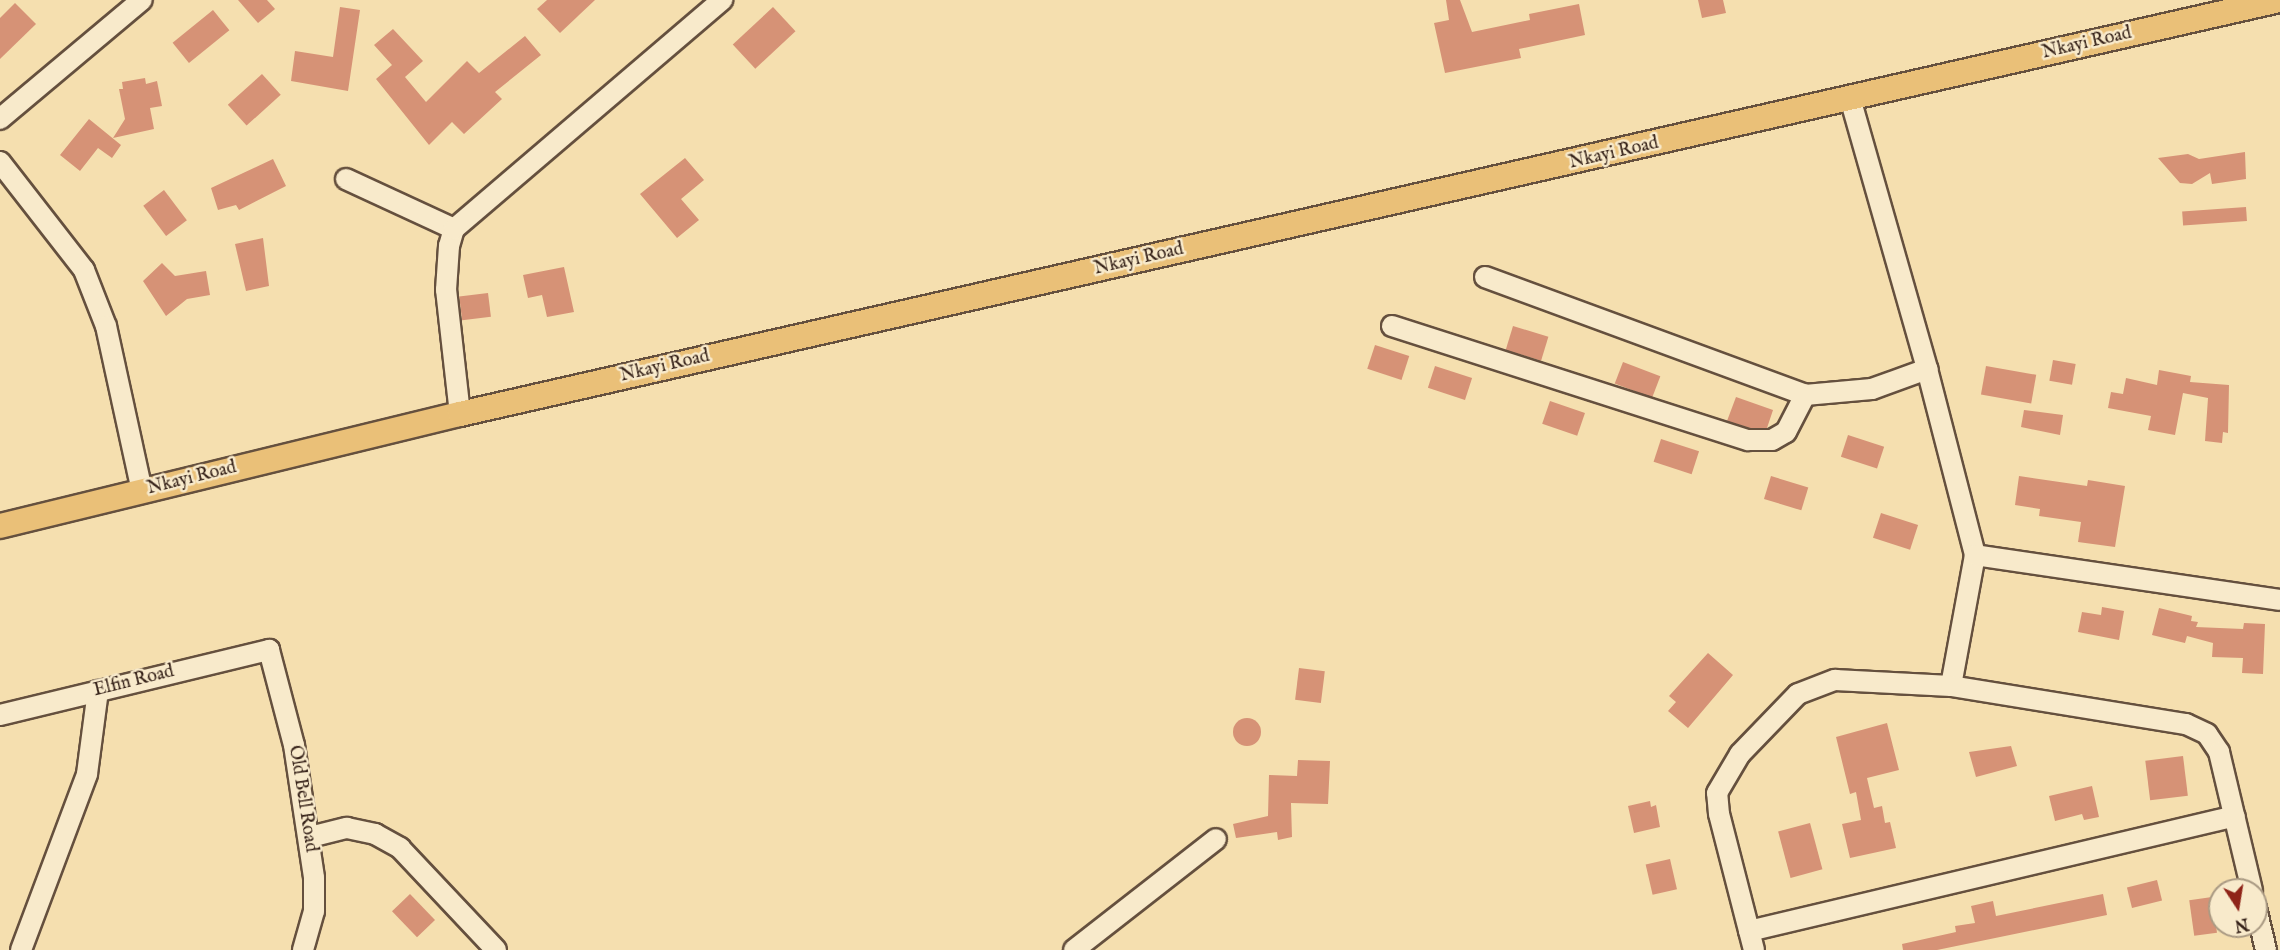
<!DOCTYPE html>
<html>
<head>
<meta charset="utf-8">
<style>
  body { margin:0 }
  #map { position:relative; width:2280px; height:950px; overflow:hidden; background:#f5dfaf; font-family:"IM FELL English",serif }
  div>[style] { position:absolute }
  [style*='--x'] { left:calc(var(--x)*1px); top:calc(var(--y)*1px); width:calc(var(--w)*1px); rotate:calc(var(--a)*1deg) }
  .building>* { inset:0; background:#d69276; transform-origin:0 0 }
  .round { border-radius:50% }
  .roads { filter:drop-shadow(2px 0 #65503e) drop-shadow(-2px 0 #65503e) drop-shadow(0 2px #65503e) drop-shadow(0 -2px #65503e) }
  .minor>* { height:20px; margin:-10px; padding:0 10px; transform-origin:10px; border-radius:10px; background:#f8eacb }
  .major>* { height:24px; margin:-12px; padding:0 12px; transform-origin:12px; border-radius:12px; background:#eac078 }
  span { translate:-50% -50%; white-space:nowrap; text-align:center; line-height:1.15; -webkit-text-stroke:5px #f8eacb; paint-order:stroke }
  .street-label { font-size:18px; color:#352118 }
  .north { position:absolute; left:2208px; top:878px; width:60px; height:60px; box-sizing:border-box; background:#f8eacb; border:2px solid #aa9a83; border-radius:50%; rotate:168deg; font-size:16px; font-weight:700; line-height:24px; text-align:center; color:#352118 }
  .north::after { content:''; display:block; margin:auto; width:21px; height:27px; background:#8f2418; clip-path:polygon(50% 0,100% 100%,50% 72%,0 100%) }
</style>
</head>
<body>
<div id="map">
  <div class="building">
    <i style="clip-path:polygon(238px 0,267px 0,275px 9px,258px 23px)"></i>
    <i style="clip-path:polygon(547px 0,595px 0,560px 33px,537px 9px)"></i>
    <i style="clip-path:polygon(1446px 0,1460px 0,1472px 32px,1530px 20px,1529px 14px,1579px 4px,1585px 35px,1519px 49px,1521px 58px,1445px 73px,1434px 23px,1449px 20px)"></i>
    <i style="clip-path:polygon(1698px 0,1723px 0,1726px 13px,1702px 18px)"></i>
    <i style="clip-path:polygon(15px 3px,36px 24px,0 59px,0 18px)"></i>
    <i style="clip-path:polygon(340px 7px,360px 10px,348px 91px,291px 81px,295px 51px,333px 57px)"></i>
    <i style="left:773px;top:7px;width:33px;height:55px;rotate:47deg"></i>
    <i style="left:213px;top:10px;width:26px;height:52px;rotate:51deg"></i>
    <i style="clip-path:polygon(393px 29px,423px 61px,405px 77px,426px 102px,467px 61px,479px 73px,525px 36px,541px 55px,495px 92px,502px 99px,464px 134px,452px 122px,429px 145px,376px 79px,392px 65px,374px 45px)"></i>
    <i style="left:262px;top:74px;width:28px;height:46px;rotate:48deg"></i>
    <i style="clip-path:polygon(145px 78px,146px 84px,157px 81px,162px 106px,150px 108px,154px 129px,113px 138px,125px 119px,119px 89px,123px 89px,122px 82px)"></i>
    <i style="clip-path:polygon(89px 119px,121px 145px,112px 158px,98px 148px,80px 171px,60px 155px)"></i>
    <i style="clip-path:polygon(2245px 152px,2246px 179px,2212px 184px,2210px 173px,2192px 184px,2180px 183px,2158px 158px,2188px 154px,2199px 159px)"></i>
    <i style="clip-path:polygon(685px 158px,704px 180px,681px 199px,699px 220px,677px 238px,640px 194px)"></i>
    <i style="clip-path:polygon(273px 159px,286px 186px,239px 210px,236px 205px,218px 210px,211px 188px)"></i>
    <i style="left:164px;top:190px;width:38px;height:26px;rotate:53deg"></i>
    <i style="left:2246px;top:207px;width:14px;height:64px;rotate:86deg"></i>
    <i style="clip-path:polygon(263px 238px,269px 286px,246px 291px,235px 244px)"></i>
    <i style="clip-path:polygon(162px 263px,175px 276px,206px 271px,210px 295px,187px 299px,166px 316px,143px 281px)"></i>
    <i style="clip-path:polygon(564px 267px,574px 312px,547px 317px,542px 295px,528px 298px,523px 275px)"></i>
    <i style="left:488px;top:293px;width:24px;height:29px;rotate:83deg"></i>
    <i style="left:1513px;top:326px;width:37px;height:25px;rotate:17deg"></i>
    <i style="left:1375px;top:345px;width:36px;height:25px;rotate:18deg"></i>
    <i style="left:2053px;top:360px;width:23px;height:21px;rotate:10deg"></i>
    <i style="left:1623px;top:362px;width:40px;height:23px;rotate:21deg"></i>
    <i style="left:1435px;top:366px;width:39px;height:23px;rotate:18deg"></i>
    <i style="left:1986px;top:366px;width:51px;height:29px;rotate:10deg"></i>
    <i style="clip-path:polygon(2159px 370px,2191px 376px,2190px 382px,2229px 385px,2228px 433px,2223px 432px,2222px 443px,2205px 441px,2208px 398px,2183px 393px,2175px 435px,2148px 430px,2151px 416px,2108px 408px,2111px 392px,2123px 394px,2126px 378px,2157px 385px)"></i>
    <i style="clip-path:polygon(1736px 397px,1773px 410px,1767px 428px,1750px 428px,1727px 421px)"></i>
    <i style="left:1550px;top:401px;width:37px;height:24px;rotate:19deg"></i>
    <i style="clip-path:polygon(2024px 410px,2063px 415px,2060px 435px,2021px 427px)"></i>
    <i style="left:1848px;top:435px;width:38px;height:23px;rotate:18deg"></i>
    <i style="left:1661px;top:439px;width:40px;height:24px;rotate:18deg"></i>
    <i style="left:1771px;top:476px;width:39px;height:24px;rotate:17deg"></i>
    <i style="clip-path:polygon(2019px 476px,2087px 486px,2088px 480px,2125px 486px,2115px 547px,2078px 542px,2081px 522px,2039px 516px,2040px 509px,2015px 505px)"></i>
    <i style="left:1881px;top:513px;width:39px;height:26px;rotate:18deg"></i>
    <i style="clip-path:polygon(2102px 607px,2124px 611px,2119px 640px,2078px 632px,2082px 612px,2101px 615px)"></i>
    <i style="clip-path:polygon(2159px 608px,2192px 616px,2191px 621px,2198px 622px,2196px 627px,2243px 629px,2244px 623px,2265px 624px,2263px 674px,2242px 673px,2243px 658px,2212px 657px,2213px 643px,2187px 636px,2185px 643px,2152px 635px)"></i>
    <i style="clip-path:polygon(1708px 653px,1733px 675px,1688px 728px,1668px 711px,1676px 702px,1669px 696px)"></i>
    <i style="left:1299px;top:668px;width:26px;height:32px;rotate:7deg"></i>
    <i class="round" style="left:1233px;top:718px;width:28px;height:28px"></i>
    <i style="clip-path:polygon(1887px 723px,1899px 770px,1867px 778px,1874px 808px,1882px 806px,1885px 823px,1890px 822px,1896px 848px,1850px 858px,1842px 824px,1861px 820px,1856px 792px,1850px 794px,1836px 737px)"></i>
    <i style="clip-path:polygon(2011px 746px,2017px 766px,1976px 777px,1969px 752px)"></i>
    <i style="left:2183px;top:756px;width:40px;height:38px;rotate:83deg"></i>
    <i style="clip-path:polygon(1298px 760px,1330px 761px,1328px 804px,1291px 803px,1292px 837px,1278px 840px,1277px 832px,1236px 838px,1233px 824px,1268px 816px,1269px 775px,1297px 776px)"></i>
    <i style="clip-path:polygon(2092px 786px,2099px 817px,2084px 820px,2082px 814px,2055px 821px,2049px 796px)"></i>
    <i style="clip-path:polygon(1650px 801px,1651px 807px,1656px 805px,1660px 827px,1634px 833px,1628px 806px)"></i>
    <i style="left:1810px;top:823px;width:48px;height:33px;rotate:75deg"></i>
    <i style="left:1670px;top:859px;width:31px;height:25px;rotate:77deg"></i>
    <i style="left:2157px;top:880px;width:21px;height:31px;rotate:76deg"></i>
    <i style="left:410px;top:894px;width:36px;height:25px;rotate:46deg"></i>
    <i style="clip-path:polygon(2103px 894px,2107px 915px,1937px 950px,1903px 950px,1902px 944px,1956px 932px,1955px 926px,1975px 923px,1971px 906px,1993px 901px,1996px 916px)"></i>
    <i style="left:2212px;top:897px;width:36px;height:23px;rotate:82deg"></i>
  </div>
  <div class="roads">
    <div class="minor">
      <i style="--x:1850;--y:98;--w:282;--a:74.1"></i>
      <i style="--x:1927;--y:369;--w:192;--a:75.5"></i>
      <i style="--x:1975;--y:555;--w:133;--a:100.4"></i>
      <i style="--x:0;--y:119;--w:185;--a:-40"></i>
      <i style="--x:0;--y:162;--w:137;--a:52.1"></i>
      <i style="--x:84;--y:270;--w:60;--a:68.6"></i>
      <i style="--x:106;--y:326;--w:169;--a:77.7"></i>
      <i style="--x:346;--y:179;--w:119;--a:24.8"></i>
      <i style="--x:1485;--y:277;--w:341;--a:20.2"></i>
      <i style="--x:1805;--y:395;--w:67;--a:-5.1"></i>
      <i style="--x:1872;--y:389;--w:59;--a:-20"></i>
      <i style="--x:1392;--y:326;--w:374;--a:17.8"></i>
      <i style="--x:1748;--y:440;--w:24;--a:0"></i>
      <i style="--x:1772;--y:440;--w:16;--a:-30"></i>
      <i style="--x:1786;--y:432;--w:42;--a:-62.8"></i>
      <i style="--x:460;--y:414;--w:125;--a:-96.4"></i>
      <i style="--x:446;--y:290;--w:44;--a:-86.1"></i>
      <i style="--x:449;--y:246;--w:18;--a:-74"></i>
      <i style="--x:454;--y:229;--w:353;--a:-40.5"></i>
      <i style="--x:1975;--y:555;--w:308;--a:8.4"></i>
      <i style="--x:0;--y:715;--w:277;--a:-13.6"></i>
      <i style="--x:269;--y:650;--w:98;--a:75.3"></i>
      <i style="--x:294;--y:745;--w:134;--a:81.4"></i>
      <i style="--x:314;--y:878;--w:33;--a:90"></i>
      <i style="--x:314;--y:911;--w:41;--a:105.8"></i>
      <i style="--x:310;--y:837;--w:38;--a:-14"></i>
      <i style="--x:347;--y:828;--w:29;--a:12"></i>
      <i style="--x:375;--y:834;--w:29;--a:29"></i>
      <i style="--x:400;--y:848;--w:140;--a:46.7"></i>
      <i style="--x:2256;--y:908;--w:43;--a:76.6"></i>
      <i style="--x:1749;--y:931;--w:499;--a:-13.3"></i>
      <i style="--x:21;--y:950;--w:188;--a:-69.4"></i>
      <i style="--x:87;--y:774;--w:84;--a:-82.5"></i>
      <i style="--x:1074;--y:950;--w:180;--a:-38"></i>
      <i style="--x:1754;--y:950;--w:140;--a:-104.4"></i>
      <i style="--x:1719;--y:814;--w:21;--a:-95"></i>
      <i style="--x:1717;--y:793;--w:45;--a:-59.5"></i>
      <i style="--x:1740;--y:754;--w:83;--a:-46"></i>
      <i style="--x:1798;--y:694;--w:40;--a:-21"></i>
      <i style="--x:1835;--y:680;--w:116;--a:3"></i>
      <i style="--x:1951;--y:686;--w:238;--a:9.2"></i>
      <i style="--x:2186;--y:724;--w:23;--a:25"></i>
      <i style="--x:2207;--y:734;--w:22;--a:56"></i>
      <i style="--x:2219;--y:752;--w:142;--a:76.6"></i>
    </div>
    <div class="major">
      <i style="--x:0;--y:526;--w:473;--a:-13.7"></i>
      <i style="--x:460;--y:414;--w:1866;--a:-12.82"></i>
    </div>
  </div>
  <div class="street-label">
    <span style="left:2087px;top:44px;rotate:-13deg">Nkayi Road</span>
    <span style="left:1614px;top:154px;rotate:-13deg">Nkayi Road</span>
    <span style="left:1139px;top:260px;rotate:-13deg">Nkayi Road</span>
    <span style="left:665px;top:367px;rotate:-13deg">Nkayi Road</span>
    <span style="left:192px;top:479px;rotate:-14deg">Nkayi Road</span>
    <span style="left:134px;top:682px;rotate:-14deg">Elfin Road</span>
    <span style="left:302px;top:799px;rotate:81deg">Old Bell Road</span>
  </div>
  <div class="north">N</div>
</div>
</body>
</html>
